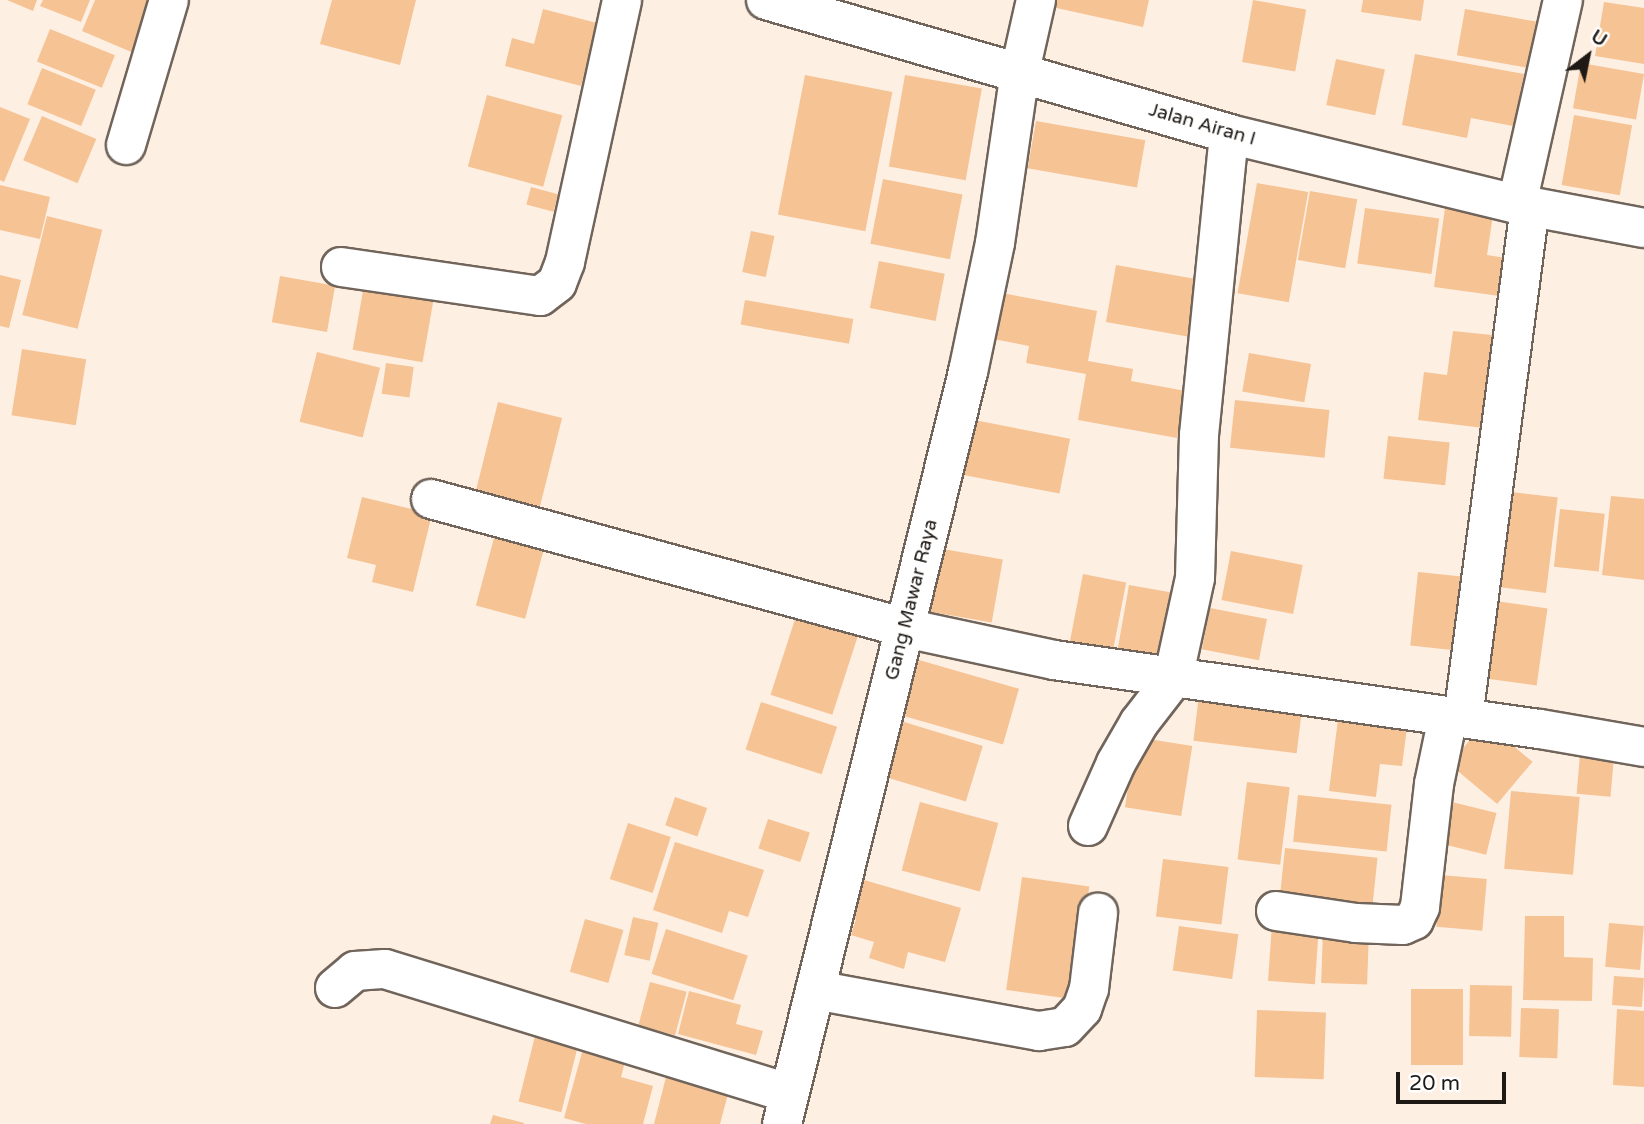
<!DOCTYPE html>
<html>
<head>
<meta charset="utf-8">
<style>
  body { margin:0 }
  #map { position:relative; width:1644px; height:1124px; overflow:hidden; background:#feefe3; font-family:"Varela Round",sans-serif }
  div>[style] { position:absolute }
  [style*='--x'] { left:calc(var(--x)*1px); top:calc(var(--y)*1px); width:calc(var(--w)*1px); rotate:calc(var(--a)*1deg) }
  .building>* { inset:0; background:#f6c395; transform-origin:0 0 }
  .roads { filter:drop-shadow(2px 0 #71655b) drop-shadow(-2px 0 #71655b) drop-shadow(0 2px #71655b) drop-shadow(0 -2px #71655b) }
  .minor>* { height:38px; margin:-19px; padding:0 19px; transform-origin:19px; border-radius:19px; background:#fff }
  span { translate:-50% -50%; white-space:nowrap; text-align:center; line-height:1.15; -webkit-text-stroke:6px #fff; paint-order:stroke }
  .street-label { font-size:19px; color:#1e1915 }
  .north { position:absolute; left:1553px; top:21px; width:70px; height:70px; -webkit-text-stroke:5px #fff; paint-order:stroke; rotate:32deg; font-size:19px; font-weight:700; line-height:28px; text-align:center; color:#1e1915 }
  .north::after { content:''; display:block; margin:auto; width:24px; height:32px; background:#1e1915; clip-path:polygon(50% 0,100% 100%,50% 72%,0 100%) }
  .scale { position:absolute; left:1396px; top:1072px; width:110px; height:32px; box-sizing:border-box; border:4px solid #1e1915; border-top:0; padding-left:9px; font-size:21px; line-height:24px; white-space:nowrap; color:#1e1915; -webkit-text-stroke:5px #fff; paint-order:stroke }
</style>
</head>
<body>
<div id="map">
  <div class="building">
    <i style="clip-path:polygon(7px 0,37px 0,33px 11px)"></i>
    <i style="clip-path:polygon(43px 0,90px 0,81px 22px,40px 6px)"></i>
    <i style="clip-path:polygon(95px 0,158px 0,136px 54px,82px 31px)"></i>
    <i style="clip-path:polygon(332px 0,416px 0,400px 65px,320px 44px)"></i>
    <i style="clip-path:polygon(1054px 0,1149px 0,1143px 27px,1052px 7px)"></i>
    <i style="left:1253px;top:0;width:54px;height:63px;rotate:10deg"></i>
    <i style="clip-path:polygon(1363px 0,1424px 0,1421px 21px,1361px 12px)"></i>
    <i style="clip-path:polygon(1604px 2px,1644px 8px,1644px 64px,1595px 56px)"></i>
    <i style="clip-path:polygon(543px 9px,597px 23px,581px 86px,505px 66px,512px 38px,534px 44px)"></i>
    <i style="left:1465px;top:9px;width:72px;height:47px;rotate:10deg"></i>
    <i style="left:50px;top:29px;width:70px;height:35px;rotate:22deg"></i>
    <i style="clip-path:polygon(1415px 54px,1524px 74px,1520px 93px,1534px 95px,1528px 129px,1471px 118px,1467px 138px,1402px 125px)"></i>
    <i style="left:1336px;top:59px;width:50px;height:47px;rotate:12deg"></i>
    <i style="left:1581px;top:63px;width:64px;height:46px;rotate:10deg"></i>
    <i style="left:42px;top:68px;width:58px;height:39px;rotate:22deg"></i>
    <i style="left:805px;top:75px;width:89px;height:142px;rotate:11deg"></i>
    <i style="left:905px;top:75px;width:78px;height:93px;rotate:10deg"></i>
    <i style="left:487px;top:95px;width:78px;height:74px;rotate:15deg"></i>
    <i style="clip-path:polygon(0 107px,30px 119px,4px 182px,0 180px)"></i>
    <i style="left:1574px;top:115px;width:59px;height:71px;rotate:10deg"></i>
    <i style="left:42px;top:116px;width:59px;height:48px;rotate:23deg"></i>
    <i style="left:1036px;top:121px;width:111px;height:48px;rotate:10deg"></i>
    <i style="left:883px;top:179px;width:81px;height:66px;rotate:11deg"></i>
    <i style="left:1257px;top:183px;width:52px;height:112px;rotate:10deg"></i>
    <i style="clip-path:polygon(0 185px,50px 197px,40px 239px,0 230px)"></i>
    <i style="left:531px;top:187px;width:28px;height:18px;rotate:15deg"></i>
    <i style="left:1310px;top:191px;width:48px;height:70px;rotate:10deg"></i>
    <i style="clip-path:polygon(1446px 201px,1494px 208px,1487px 255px,1512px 259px,1507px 297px,1434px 287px)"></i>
    <i style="left:1365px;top:208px;width:75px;height:56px;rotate:8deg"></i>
    <i style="left:47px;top:216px;width:57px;height:102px;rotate:14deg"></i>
    <i style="left:751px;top:231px;width:24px;height:42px;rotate:12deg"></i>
    <i style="left:879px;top:261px;width:67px;height:48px;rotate:11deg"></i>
    <i style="left:1116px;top:265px;width:84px;height:58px;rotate:10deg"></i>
    <i style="left:366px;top:274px;width:71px;height:77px;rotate:10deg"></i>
    <i style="clip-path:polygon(0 275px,21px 280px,9px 328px,0 326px)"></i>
    <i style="left:280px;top:276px;width:56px;height:47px;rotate:10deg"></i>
    <i style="clip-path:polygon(991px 291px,1097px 311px,1088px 361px,1133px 369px,1131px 381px,1186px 391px,1177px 438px,1078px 420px,1086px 374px,1026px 363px,1029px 346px,983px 337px)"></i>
    <i style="left:745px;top:300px;width:110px;height:25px;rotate:10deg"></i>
    <i style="clip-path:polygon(1453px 331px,1502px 336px,1492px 429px,1418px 420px,1424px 372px,1447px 375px)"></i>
    <i style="left:22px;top:349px;width:65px;height:67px;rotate:9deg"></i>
    <i style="left:317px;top:352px;width:65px;height:72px;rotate:14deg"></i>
    <i style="left:1249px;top:353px;width:63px;height:39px;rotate:10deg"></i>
    <i style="left:386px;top:363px;width:28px;height:31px;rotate:8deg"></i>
    <i style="left:1235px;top:400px;width:95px;height:48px;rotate:6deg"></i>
    <i style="left:498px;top:402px;width:66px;height:91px;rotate:14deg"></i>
    <i style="left:969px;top:419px;width:103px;height:56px;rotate:11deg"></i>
    <i style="left:1388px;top:436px;width:62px;height:43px;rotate:6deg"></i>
    <i style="left:1512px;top:492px;width:46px;height:96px;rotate:7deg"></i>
    <i style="clip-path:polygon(1611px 496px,1644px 499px,1644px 580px,1602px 575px)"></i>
    <i style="clip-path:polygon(362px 497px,432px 514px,413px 592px,372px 582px,376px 565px,347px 558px)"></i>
    <i style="left:1560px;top:509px;width:45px;height:58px;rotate:6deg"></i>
    <i style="left:494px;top:538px;width:51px;height:70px;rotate:15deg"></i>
    <i style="left:926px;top:546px;width:78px;height:64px;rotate:10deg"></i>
    <i style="left:1231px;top:551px;width:73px;height:50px;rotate:11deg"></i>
    <i style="left:1418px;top:572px;width:56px;height:74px;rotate:6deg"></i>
    <i style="left:1083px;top:574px;width:44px;height:75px;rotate:11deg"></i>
    <i style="left:1129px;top:585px;width:42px;height:72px;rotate:10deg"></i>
    <i style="left:1495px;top:601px;width:53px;height:78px;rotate:8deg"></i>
    <i style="left:1210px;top:608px;width:58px;height:42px;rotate:11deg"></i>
    <i style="left:798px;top:610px;width:65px;height:89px;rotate:18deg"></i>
    <i style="left:919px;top:660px;width:104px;height:58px;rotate:16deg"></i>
    <i style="left:1199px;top:695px;width:104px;height:46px;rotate:7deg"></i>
    <i style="left:761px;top:702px;width:80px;height:50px;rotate:18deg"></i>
    <i style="clip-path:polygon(1339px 711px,1408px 720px,1402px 766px,1380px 764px,1376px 797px,1329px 791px)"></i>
    <i style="left:891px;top:718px;width:96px;height:58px;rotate:17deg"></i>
    <i style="left:1485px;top:722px;width:62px;height:55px;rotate:40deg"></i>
    <i style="left:1136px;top:737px;width:57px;height:71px;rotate:9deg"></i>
    <i style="left:1580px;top:755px;width:34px;height:39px;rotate:5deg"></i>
    <i style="left:1247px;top:782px;width:43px;height:78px;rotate:7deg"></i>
    <i style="left:1511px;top:791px;width:69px;height:78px;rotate:5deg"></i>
    <i style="left:1298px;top:795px;width:94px;height:47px;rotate:6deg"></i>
    <i style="left:675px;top:797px;width:34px;height:30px;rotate:19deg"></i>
    <i style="left:1448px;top:801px;width:50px;height:43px;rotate:14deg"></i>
    <i style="left:920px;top:802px;width:81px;height:71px;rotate:15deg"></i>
    <i style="left:768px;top:819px;width:44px;height:31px;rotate:18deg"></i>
    <i style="left:628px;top:823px;width:45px;height:59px;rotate:18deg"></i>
    <i style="clip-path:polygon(675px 842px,764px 870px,748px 917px,729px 911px,722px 933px,653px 910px)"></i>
    <i style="left:1285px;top:848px;width:93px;height:48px;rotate:6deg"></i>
    <i style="left:1163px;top:859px;width:66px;height:58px;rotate:7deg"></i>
    <i style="left:1441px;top:875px;width:46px;height:52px;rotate:5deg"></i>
    <i style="left:1022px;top:877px;width:68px;height:114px;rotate:8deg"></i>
    <i style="clip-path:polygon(857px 878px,961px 908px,945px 962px,908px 952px,904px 969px,869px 958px,874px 942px,851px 935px,856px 919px,845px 916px)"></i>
    <i style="clip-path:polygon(1525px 916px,1564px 916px,1564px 957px,1593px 958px,1592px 1001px,1523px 1000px)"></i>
    <i style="left:633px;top:917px;width:26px;height:39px;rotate:13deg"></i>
    <i style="left:585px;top:919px;width:40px;height:55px;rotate:16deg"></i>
    <i style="left:1609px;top:923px;width:35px;height:44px;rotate:5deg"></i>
    <i style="left:1272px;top:924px;width:47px;height:57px;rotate:4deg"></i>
    <i style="left:1179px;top:926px;width:60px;height:45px;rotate:8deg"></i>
    <i style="left:666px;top:929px;width:86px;height:47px;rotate:18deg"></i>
    <i style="left:1323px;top:930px;width:46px;height:53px;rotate:2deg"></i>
    <i style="left:1614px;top:976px;width:30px;height:29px;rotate:4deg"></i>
    <i style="left:650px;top:982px;width:38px;height:45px;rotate:15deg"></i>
    <i style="left:1470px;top:985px;width:42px;height:51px;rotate:1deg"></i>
    <i style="left:1411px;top:989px;width:52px;height:76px"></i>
    <i style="clip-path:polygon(689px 991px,741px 1005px,736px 1024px,763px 1031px,756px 1055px,678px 1034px)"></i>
    <i style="left:1521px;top:1008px;width:38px;height:49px;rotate:2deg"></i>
    <i style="clip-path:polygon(1617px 1009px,1644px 1011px,1644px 1087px,1613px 1085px)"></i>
    <i style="left:1257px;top:1010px;width:69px;height:67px;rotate:2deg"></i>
    <i style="left:538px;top:1024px;width:44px;height:80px;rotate:14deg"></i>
    <i style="clip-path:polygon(587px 1034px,629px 1046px,621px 1077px,653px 1086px,643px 1124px,586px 1124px,564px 1118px)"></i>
    <i style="clip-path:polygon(666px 1077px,728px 1094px,720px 1124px,654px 1124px)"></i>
    <i style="clip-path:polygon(493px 1115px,524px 1123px,524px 1124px,490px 1124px)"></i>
  </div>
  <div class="roads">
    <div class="minor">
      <i style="--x:766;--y:0;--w:482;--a:16.1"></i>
      <i style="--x:1229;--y:134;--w:296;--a:13.7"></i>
      <i style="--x:1517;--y:204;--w:129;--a:10.7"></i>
      <i style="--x:126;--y:145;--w:151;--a:-73.5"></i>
      <i style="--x:1517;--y:204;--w:209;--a:-77.3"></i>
      <i style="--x:341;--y:267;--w:201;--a:8.3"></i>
      <i style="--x:540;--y:296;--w:21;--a:-37"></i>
      <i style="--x:557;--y:283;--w:22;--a:-69"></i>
      <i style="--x:565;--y:262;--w:268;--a:-77.7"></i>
      <i style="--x:431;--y:499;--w:491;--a:15.2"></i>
      <i style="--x:905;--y:628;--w:152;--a:12.1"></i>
      <i style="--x:1054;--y:660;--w:491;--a:8.1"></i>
      <i style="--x:1540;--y:729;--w:106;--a:9.8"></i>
      <i style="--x:1463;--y:718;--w:516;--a:-82.54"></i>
      <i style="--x:1088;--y:826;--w:69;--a:-66"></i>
      <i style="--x:1116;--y:763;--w:46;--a:-60.1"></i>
      <i style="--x:1139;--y:723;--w:56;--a:-52.3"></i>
      <i style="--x:1173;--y:679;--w:103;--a:-77.7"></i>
      <i style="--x:1195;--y:578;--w:143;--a:-88.4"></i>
      <i style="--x:1199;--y:435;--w:302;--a:-84.3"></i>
      <i style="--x:1276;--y:911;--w:81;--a:8.5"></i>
      <i style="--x:1356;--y:923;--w:47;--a:2.4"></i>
      <i style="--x:1403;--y:925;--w:12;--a:-24"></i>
      <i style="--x:1414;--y:920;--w:14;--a:-65"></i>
      <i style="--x:1420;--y:907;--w:124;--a:-83.5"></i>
      <i style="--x:1434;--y:784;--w:68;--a:-78.2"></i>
      <i style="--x:335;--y:988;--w:26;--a:-40"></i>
      <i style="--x:355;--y:971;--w:30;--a:-4"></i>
      <i style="--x:385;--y:969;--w:422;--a:17.1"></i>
      <i style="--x:815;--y:990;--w:228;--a:10.4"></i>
      <i style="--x:1039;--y:1031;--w:26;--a:-9"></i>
      <i style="--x:1065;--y:1027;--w:25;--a:-47"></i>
      <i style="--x:1082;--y:1009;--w:21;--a:-71"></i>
      <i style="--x:1089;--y:989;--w:77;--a:-83.2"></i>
      <i style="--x:782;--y:1124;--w:775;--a:-76.11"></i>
      <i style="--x:968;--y:372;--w:132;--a:-78.2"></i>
      <i style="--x:995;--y:243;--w:174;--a:-81.7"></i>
      <i style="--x:1020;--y:71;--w:73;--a:-77.3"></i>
    </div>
  </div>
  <div class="street-label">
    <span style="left:1202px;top:125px;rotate:16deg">Jalan Airan I</span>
    <span style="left:912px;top:600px;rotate:-76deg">Gang Mawar Raya</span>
  </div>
  <div class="north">U</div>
  <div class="scale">20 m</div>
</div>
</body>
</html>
